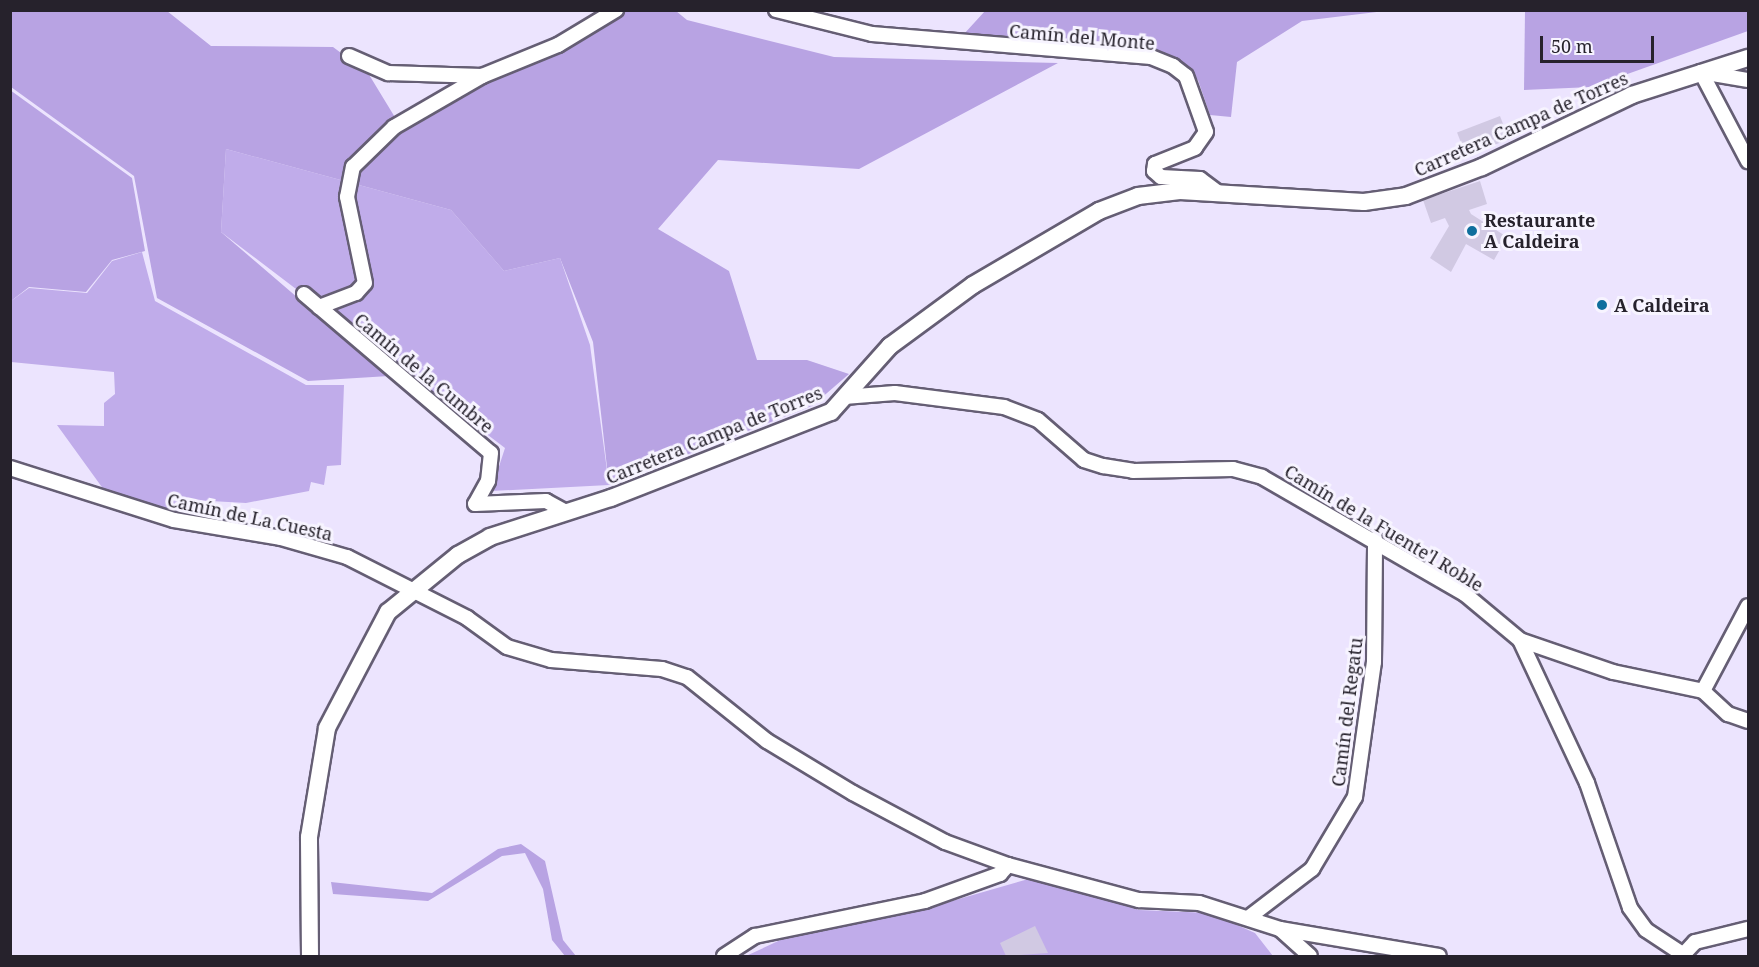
<!DOCTYPE html>
<html>
<head>
<meta charset="utf-8">
<style>
  body { margin:0 }
  #map { position:relative; width:1759px; height:967px; overflow:hidden; background:#ece4fe; font-family:"Noto Serif",serif }
  div>[style] { position:absolute }
  [style*='--x'] { left:calc(var(--x)*1px); top:calc(var(--y)*1px); width:calc(var(--w)*1px); rotate:calc(var(--a)*1deg) }
  .green>* { inset:0; background:#c0acea }
  .forest>* { inset:0; background:#b8a3e3 }
  .building>* { inset:0; background:#d1c9e3; transform-origin:0 0 }
  .roads { filter:drop-shadow(2px 0 #655e74) drop-shadow(-2px 0 #655e74) drop-shadow(0 2px #655e74) drop-shadow(0 -2px #655e74) }
  .minor>* { height:14px; margin:-7px; padding:0 7px; transform-origin:7px; border-radius:7px; background:#fff }
  .tertiary>* { height:16px; margin:-8px; padding:0 8px; transform-origin:8px; border-radius:8px; background:#fff }
  .dots>* { width:16px; height:16px; translate:-50% -50%; box-sizing:border-box; border:3px solid #f7f4ff; border-radius:50% }
  span { translate:-50% -50%; white-space:nowrap; text-align:center; line-height:1.15; -webkit-text-stroke:6px #f7f4ff; paint-order:stroke }
  .street-label { font-size:18px; color:#26222c }
  .poi-label { font-size:18px; color:#26222c; font-weight:700 }
  .left { translate:0 -50%; text-align:left }
  .frame { position:absolute; inset:0; border:12px solid #26222c; pointer-events:none }
  .scale { position:absolute; left:1540px; top:36px; width:114px; height:27px; box-sizing:border-box; border:3px solid #26222c; border-top:0; padding-left:8px; font-size:18px; line-height:21px; white-space:nowrap; color:#26222c; -webkit-text-stroke:4px #f7f4ff; paint-order:stroke }
</style>
</head>
<body>
<div id="map">
  <div class="green">
    <i style="clip-path:polygon(226px 149px,451px 210px,504px 271px,560px 258px,590px 345px,609px 485px,491px 491px,505px 448px,221px 232px)"></i>
    <i style="clip-path:polygon(142px 252px,155px 301px,306px 385px,344px 385px,341px 465px,327px 466px,324px 485px,311px 482px,309px 491px,246px 503px,193px 500px,171px 510px,104px 490px,57px 425px,104px 426px,104px 403px,115px 394px,114px 372px,11px 362px,11px 301px,29px 288px,87px 293px,112px 261px)"></i>
    <i style="clip-path:polygon(1039px 876px,1139px 910px,1210px 913px,1255px 933px,1273px 956px,746px 956px,789px 936px,945px 903px)"></i>
  </div>
  <div class="forest">
    <i style="clip-path:polygon(11px 10px,167px 11px,211px 46px,333px 47px,368px 73px,396px 119px,615px 11px,676px 11px,687px 20px,834px 57px,1058px 63px,859px 169px,718px 160px,658px 229px,729px 271px,757px 360px,807px 360px,849px 374px,812px 406px,609px 485px,593px 342px,560px 258px,504px 271px,451px 210px,226px 149px,221px 232px,389px 376px,308px 381px,157px 298px,134px 176px,11px 87px)"></i>
    <i style="clip-path:polygon(985px 11px,1385px 11px,1302px 21px,1237px 62px,1231px 117px,1210px 115px,1198px 80px,1156px 51px,964px 34px)"></i>
    <i style="clip-path:polygon(1525px 11px,1748px 11px,1748px 31px,1591px 87px,1524px 90px)"></i>
    <i style="clip-path:polygon(10px 90px,132px 178px,145px 251px,112px 260px,86px 292px,29px 287px,11px 301px)"></i>
    <i style="clip-path:polygon(521px 844px,545px 861px,563px 940px,576px 956px,565px 956px,552px 940px,543px 889px,525px 853px,502px 856px,428px 901px,333px 894px,331px 882px,432px 893px,498px 849px)"></i>
  </div>
  <div class="building">
    <i style="left:1500px;top:116px;width:25px;height:46px;rotate:69deg"></i>
    <i style="clip-path:polygon(1480px 181px,1487px 204px,1469px 210px,1471px 214px,1507px 237px,1494px 260px,1466px 244px,1451px 272px,1430px 258px,1449px 226px,1445px 218px,1431px 223px,1423px 200px)"></i>
    <i style="clip-path:polygon(1035px 926px,1048px 953px,1006px 956px,1000px 943px)"></i>
  </div>
  <div class="roads">
    <div class="minor">
      <i style="--x:776;--y:10;--w:99;--a:14"></i>
      <i style="--x:872;--y:34;--w:280;--a:4.7"></i>
      <i style="--x:1151;--y:57;--w:24;--a:22"></i>
      <i style="--x:1173;--y:66;--w:16;--a:38"></i>
      <i style="--x:1186;--y:76;--w:59;--a:70.3"></i>
      <i style="--x:1206;--y:132;--w:19;--a:125"></i>
      <i style="--x:1195;--y:148;--w:43;--a:158.2"></i>
      <i style="--x:1155;--y:164;--w:7;--a:98"></i>
      <i style="--x:1154;--y:171;--w:9;--a:41"></i>
      <i style="--x:1161;--y:177;--w:39;--a:3"></i>
      <i style="--x:1200;--y:179;--w:21;--a:37"></i>
      <i style="--x:349;--y:56;--w:43;--a:23.6"></i>
      <i style="--x:388;--y:73;--w:94;--a:1.8"></i>
      <i style="--x:482;--y:76;--w:82;--a:-22.2"></i>
      <i style="--x:558;--y:45;--w:68;--a:-31.1"></i>
      <i style="--x:1701;--y:72;--w:101;--a:62.2"></i>
      <i style="--x:1701;--y:72;--w:48;--a:9.7"></i>
      <i style="--x:304;--y:294;--w:245;--a:40.4"></i>
      <i style="--x:491;--y:453;--w:28;--a:96"></i>
      <i style="--x:488;--y:481;--w:26;--a:119"></i>
      <i style="--x:475;--y:504;--w:71;--a:-2.4"></i>
      <i style="--x:546;--y:501;--w:23;--a:29"></i>
      <i style="--x:319;--y:307;--w:40;--a:-21"></i>
      <i style="--x:356;--y:293;--w:13;--a:-48"></i>
      <i style="--x:365;--y:283;--w:88;--a:-101.8"></i>
      <i style="--x:347;--y:197;--w:31;--a:-79"></i>
      <i style="--x:353;--y:167;--w:57;--a:-44.3"></i>
      <i style="--x:394;--y:127;--w:102;--a:-30.1"></i>
      <i style="--x:844;--y:397;--w:51;--a:-4.5"></i>
      <i style="--x:895;--y:393;--w:110;--a:7.3"></i>
      <i style="--x:1004;--y:407;--w:36;--a:21"></i>
      <i style="--x:1038;--y:420;--w:61;--a:41"></i>
      <i style="--x:1084;--y:460;--w:20;--a:18"></i>
      <i style="--x:1103;--y:466;--w:30;--a:9"></i>
      <i style="--x:1133;--y:471;--w:100;--a:-1.1"></i>
      <i style="--x:1233;--y:469;--w:30;--a:15"></i>
      <i style="--x:1262;--y:477;--w:234;--a:30"></i>
      <i style="--x:1465;--y:594;--w:72;--a:39.9"></i>
      <i style="--x:1520;--y:640;--w:158;--a:64.9"></i>
      <i style="--x:1587;--y:783;--w:132;--a:71"></i>
      <i style="--x:1630;--y:908;--w:27;--a:54"></i>
      <i style="--x:1646;--y:930;--w:42;--a:33.3"></i>
      <i style="--x:10;--y:468;--w:172;--a:17.6"></i>
      <i style="--x:174;--y:520;--w:109;--a:9.5"></i>
      <i style="--x:281;--y:538;--w:69;--a:16.1"></i>
      <i style="--x:347;--y:557;--w:135;--a:26.9"></i>
      <i style="--x:467;--y:618;--w:49;--a:35.9"></i>
      <i style="--x:507;--y:647;--w:46;--a:16.5"></i>
      <i style="--x:551;--y:660;--w:111;--a:4.6"></i>
      <i style="--x:662;--y:669;--w:26;--a:18"></i>
      <i style="--x:687;--y:677;--w:102;--a:38.7"></i>
      <i style="--x:767;--y:741;--w:100;--a:31.2"></i>
      <i style="--x:853;--y:793;--w:104;--a:28"></i>
      <i style="--x:945;--y:842;--w:67;--a:20.1"></i>
      <i style="--x:1008;--y:865;--w:136;--a:15"></i>
      <i style="--x:1139;--y:900;--w:60;--a:2.9"></i>
      <i style="--x:1199;--y:903;--w:85;--a:17.8"></i>
      <i style="--x:1280;--y:929;--w:161;--a:9.6"></i>
      <i style="--x:1520;--y:640;--w:98;--a:19"></i>
      <i style="--x:1613;--y:672;--w:92;--a:11.9"></i>
      <i style="--x:1703;--y:691;--w:34;--a:43"></i>
      <i style="--x:1728;--y:714;--w:21;--a:19"></i>
      <i style="--x:1703;--y:691;--w:96;--a:-62.1"></i>
      <i style="--x:1248;--y:918;--w:81;--a:-37.4"></i>
      <i style="--x:1312;--y:869;--w:84;--a:-59.2"></i>
      <i style="--x:1355;--y:797;--w:136;--a:-82"></i>
      <i style="--x:1374;--y:662;--w:123;--a:-89.5"></i>
      <i style="--x:1280;--y:929;--w:40;--a:42"></i>
      <i style="--x:724;--y:956;--w:37;--a:-33"></i>
      <i style="--x:755;--y:936;--w:174;--a:-11.6"></i>
      <i style="--x:925;--y:901;--w:80;--a:-19.8"></i>
      <i style="--x:1000;--y:874;--w:12;--a:-48"></i>
      <i style="--x:1682;--y:956;--w:19;--a:-47"></i>
      <i style="--x:1695;--y:942;--w:55;--a:-13.8"></i>
    </div>
    <div class="tertiary">
      <i style="--x:310;--y:956;--w:119;--a:-90.5"></i>
      <i style="--x:309;--y:837;--w:110;--a:-80.6"></i>
      <i style="--x:327;--y:728;--w:131;--a:-62.3"></i>
      <i style="--x:388;--y:612;--w:90;--a:-39.2"></i>
      <i style="--x:458;--y:555;--w:37;--a:-29"></i>
      <i style="--x:490;--y:537;--w:127;--a:-17.9"></i>
      <i style="--x:611;--y:498;--w:236;--a:-21.4"></i>
      <i style="--x:831;--y:412;--w:89;--a:-48.2"></i>
      <i style="--x:890;--y:346;--w:103;--a:-36.3"></i>
      <i style="--x:973;--y:285;--w:146;--a:-30.4"></i>
      <i style="--x:1099;--y:211;--w:42;--a:-21"></i>
      <i style="--x:1138;--y:196;--w:42;--a:-6.8"></i>
      <i style="--x:1180;--y:191;--w:184;--a:3.4"></i>
      <i style="--x:1364;--y:202;--w:42;--a:-8.1"></i>
      <i style="--x:1406;--y:196;--w:81;--a:-20.9"></i>
      <i style="--x:1482;--y:167;--w:166;--a:-25.6"></i>
      <i style="--x:1632;--y:95;--w:122;--a:-17.7"></i>
    </div>
  </div>
  <div class="dots">
    <i style="left:1472px;top:231px;background:#0f6f9d"></i>
    <i style="left:1602px;top:305px;background:#0f6f9d"></i>
  </div>
  <div class="street-label">
    <span style="left:1082px;top:37px;rotate:5deg">Camín del Monte</span>
    <span style="left:1521px;top:124px;rotate:-24deg">Carretera Campa de Torres</span>
    <span style="left:424px;top:373px;rotate:40deg">Camín de la Cumbre</span>
    <span style="left:714px;top:435px;rotate:-22deg">Carretera Campa de Torres</span>
    <span style="left:250px;top:517px;rotate:12deg">Camín de La Cuesta</span>
    <span style="left:1384px;top:528px;rotate:31deg">Camín de la Fuente'l Roble</span>
    <span style="left:1347px;top:712px;rotate:-83deg">Camín del Regatu</span>
  </div>
  <div class="poi-label">
    <span class="left" style="left:1484px;top:231px">Restaurante<br>A Caldeira</span>
    <span class="left" style="left:1614px;top:305px">A Caldeira</span>
  </div>
  <div class="frame"></div>
  <div class="scale">50 m</div>
</div>
</body>
</html>
